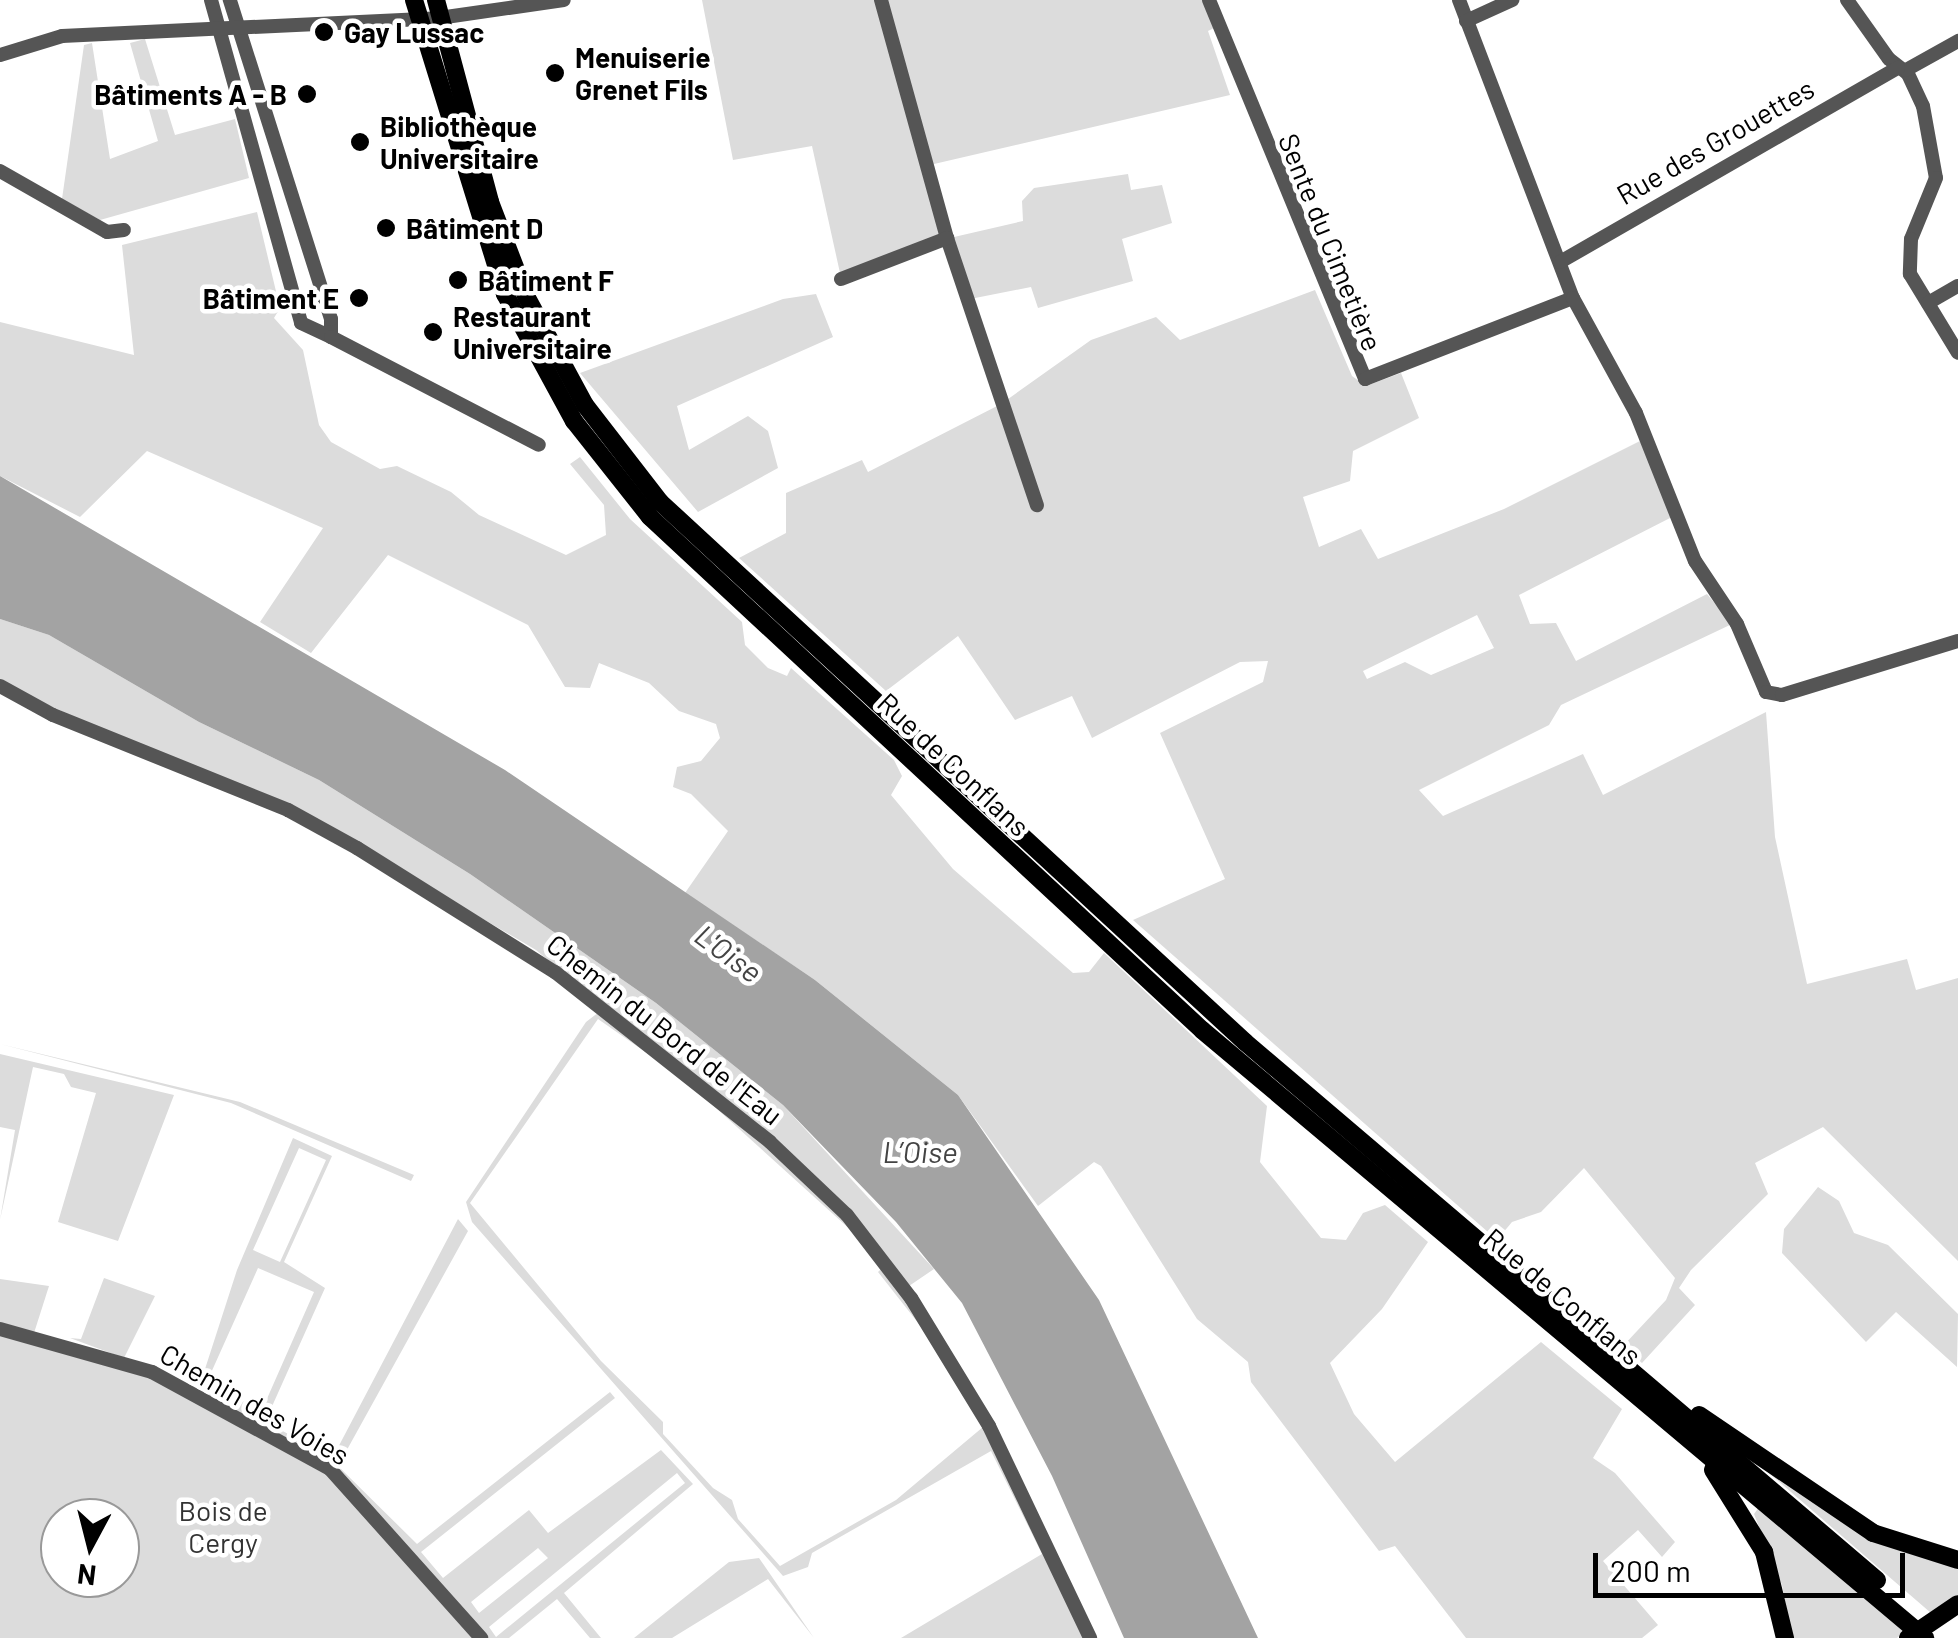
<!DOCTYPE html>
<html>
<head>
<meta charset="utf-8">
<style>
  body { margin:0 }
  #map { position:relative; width:1958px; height:1638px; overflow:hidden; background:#fff; font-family:Barlow,sans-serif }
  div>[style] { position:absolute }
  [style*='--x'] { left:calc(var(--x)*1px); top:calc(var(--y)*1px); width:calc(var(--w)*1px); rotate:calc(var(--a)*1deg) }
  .green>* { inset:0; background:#dcdcdc }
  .water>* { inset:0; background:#a3a3a3 }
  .minor>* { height:14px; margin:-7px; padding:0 7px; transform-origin:7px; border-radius:7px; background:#555 }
  .major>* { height:18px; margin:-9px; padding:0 9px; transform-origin:9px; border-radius:9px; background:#000 }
  .dots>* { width:28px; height:28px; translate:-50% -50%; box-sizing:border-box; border:5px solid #fff; border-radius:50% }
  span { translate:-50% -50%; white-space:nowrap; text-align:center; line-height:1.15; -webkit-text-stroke:9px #fff; paint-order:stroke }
  .poi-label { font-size:28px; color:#000; font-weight:700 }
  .left { translate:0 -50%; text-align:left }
  .right { translate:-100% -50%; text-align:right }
  .street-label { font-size:28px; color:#000 }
  .park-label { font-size:28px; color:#333 }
  .water-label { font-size:30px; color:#444; font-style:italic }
  .north { position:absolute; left:40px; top:1498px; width:100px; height:100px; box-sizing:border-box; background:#fff; border:2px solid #999; border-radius:50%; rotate:187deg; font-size:28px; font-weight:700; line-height:40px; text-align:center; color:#000 }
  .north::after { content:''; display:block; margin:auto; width:35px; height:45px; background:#000; clip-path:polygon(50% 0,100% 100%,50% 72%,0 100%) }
  .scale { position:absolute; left:1593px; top:1553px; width:312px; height:45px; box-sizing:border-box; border:5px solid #000; border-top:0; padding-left:12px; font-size:30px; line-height:35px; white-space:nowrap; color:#000; -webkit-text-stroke:8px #fff; paint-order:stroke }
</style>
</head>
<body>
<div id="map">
  <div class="green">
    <i style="clip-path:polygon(702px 0,1206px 0,1216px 27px,1208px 31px,1230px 95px,934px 164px,945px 237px,840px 273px,812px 146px,733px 160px)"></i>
    <i style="clip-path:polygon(145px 39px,175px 135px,235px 119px,249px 178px,100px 220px,62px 199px,84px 45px,92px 43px,110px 159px,158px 141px,130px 43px)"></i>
    <i style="clip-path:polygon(1128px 174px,1131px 190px,1162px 185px,1172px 223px,1122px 239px,1133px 281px,1038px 308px,1031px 287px,965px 300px,954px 237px,1023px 221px,1022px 201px,1034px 188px)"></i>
    <i style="clip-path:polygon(257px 212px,280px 308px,274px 318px,303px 350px,319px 425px,331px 442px,380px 469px,397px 466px,451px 492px,479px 515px,566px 555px,606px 535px,604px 505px,570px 464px,580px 457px,630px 519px,742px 622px,745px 645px,768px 668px,787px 676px,791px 668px,894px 760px,902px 776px,891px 795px,953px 869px,1073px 973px,1089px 972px,1104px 953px,1267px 1106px,1260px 1162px,1321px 1238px,1346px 1240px,1363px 1213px,1385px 1205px,1428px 1242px,1382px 1309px,1330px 1363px,1354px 1414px,1395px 1462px,1541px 1342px,1622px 1409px,1593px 1458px,1615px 1473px,1675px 1542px,1662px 1557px,1638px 1530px,1603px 1561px,1658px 1625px,1642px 1638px,1466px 1638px,1395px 1546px,1379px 1551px,1251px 1382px,1248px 1362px,1197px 1319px,1101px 1166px,1094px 1162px,1038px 1206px,958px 1095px,815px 980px,685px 893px,728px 831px,691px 794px,673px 787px,677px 767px,701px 761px,720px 738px,716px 724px,679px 711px,649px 683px,599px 663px,590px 688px,565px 687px,528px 625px,388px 555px,311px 653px,260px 622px,323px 528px,147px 451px,80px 517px,0 476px,0 322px,134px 355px,122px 245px)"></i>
    <i style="clip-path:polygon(evenodd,1315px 290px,1352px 376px,1366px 386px,1401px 373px,1419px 418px,1353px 451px,1350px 481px,1303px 497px,1319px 547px,1361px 529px,1378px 559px,1504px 509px,1640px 441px,1672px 517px,1519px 595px,1530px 624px,1556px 623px,1576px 661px,1707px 594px,1732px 624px,1561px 705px,1549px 725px,1419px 790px,1443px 816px,1583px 754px,1603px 795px,1766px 712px,1775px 837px,1807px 984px,1907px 959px,1916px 990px,1958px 978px,1958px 1261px,1823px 1127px,1755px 1163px,1768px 1194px,1691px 1270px,1679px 1288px,1695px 1305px,1642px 1363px,1623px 1346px,1666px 1300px,1675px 1278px,1584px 1168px,1541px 1212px,1512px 1222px,1497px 1240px,1133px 920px,1225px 879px,1160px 733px,1263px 682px,1268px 661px,1240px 662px,1092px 738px,1072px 696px,1015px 720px,958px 636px,886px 691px,739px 558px,786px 533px,786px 493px,862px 460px,868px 472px,1001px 404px,1091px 340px,1156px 317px,1180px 340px,1315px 290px,1477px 615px,1494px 648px,1431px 675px,1405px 662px,1367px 679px,1363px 671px,1477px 615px)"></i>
    <i style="clip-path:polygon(816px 294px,833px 337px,677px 406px,689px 450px,748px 416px,768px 431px,778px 468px,698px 512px,580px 373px,783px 299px)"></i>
    <i style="clip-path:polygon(0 619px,49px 635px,199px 722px,319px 780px,470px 874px,656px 1003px,783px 1105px,934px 1269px,909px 1286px,853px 1218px,536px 950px,360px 847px,0 683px)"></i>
    <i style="clip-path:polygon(evenodd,599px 1012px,758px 1134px,868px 1243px,972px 1401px,1085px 1638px,901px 1638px,1042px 1554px,991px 1451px,812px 1553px,808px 1567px,783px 1576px,472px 1222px,466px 1202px,586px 1022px,599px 1012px,598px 1019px,684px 1079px,854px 1233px,883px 1267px,878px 1272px,926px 1333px,983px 1427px,896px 1500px,780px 1566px,738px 1519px,732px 1500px,713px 1488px,663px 1434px,663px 1422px,601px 1361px,470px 1203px,598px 1019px)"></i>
    <i style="clip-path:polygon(0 1044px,240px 1102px,414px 1175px,411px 1181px,231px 1103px)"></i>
    <i style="clip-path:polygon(0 1054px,174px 1095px,118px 1241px,58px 1222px,96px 1093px,71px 1087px,64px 1074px,33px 1067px,0 1220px,15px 1130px,0 1127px)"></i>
    <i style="clip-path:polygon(evenodd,293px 1138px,332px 1156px,284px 1262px,325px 1288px,265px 1422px,333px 1457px,458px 1219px,468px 1231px,338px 1466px,417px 1544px,610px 1392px,615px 1398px,421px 1552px,443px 1578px,529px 1510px,548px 1533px,661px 1450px,693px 1484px,564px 1593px,601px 1638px,590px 1638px,557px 1599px,509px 1638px,484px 1638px,338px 1470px,205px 1397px,205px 1369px,237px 1270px,293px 1138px,299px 1148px,326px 1160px,280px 1262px,253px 1250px,299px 1148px,293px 1138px,258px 1268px,314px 1292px,262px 1410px,206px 1384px,258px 1268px,293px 1138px,677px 1473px,685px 1483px,496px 1637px,489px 1627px,677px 1473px,293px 1138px,538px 1548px,548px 1558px,479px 1613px,471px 1602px,538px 1548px)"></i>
    <i style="clip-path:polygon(1818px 1187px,1839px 1201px,1854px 1233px,1888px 1245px,1958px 1314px,1957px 1367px,1896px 1312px,1866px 1342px,1782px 1253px,1784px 1229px)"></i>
    <i style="clip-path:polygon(104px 1278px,155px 1296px,124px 1358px,70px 1338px,81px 1339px)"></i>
    <i style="clip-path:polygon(0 1279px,49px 1286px,34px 1333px,0 1325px)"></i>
    <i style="clip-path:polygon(evenodd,0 1335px,145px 1374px,324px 1465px,480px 1638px,0 1638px,0 1335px,60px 1518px,120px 1518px,120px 1578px,60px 1578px,60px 1518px)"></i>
    <i style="clip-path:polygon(1762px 1467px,1877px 1542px,1958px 1566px,1958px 1597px,1931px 1613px)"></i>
    <i style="clip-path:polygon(1759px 1507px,1908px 1628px,1897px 1638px,1792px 1638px,1782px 1585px,1754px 1514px)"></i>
    <i style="clip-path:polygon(759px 1558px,814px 1638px,768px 1579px,672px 1638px,634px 1638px,729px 1562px)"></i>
  </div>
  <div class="water">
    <i style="clip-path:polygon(0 476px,505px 770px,815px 980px,958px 1095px,1099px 1300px,1258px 1638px,1124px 1638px,1052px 1476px,962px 1303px,896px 1222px,783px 1105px,656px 1003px,470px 874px,319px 780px,199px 722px,49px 635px,0 619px)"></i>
  </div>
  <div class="minor">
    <i style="--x:211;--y:0;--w:335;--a:74.4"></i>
    <i style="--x:301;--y:323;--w:33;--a:25"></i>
    <i style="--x:331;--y:337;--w:18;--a:-90"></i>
    <i style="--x:331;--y:319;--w:335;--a:-107.6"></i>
    <i style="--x:881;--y:0;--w:247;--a:74.5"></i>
    <i style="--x:947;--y:238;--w:282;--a:71.4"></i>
    <i style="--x:1209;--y:0;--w:410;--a:67.6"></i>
    <i style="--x:1365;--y:379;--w:223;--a:-21.3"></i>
    <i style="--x:1459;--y:0;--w:319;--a:69.1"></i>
    <i style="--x:1573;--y:298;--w:131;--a:61.3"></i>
    <i style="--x:1636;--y:413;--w:159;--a:68.3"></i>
    <i style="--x:1695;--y:561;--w:76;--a:56.3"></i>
    <i style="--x:1737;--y:624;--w:74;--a:66.9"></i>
    <i style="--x:1766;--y:692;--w:16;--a:11"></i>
    <i style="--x:1782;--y:695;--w:184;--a:-17.1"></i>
    <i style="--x:1847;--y:0;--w:72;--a:54.6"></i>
    <i style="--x:1889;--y:59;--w:24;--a:38"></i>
    <i style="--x:1908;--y:74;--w:35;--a:65"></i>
    <i style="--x:1923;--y:106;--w:73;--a:79.8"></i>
    <i style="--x:1936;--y:178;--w:66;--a:112.3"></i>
    <i style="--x:1911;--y:239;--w:35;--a:92"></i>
    <i style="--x:1910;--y:274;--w:92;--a:58.7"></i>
    <i style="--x:1466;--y:21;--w:51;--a:-24.5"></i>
    <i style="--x:0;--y:55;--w:65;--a:-17"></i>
    <i style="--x:62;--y:36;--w:377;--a:-2.7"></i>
    <i style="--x:439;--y:18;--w:126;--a:-8.2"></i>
    <i style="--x:1906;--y:70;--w:60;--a:-29.1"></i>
    <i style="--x:0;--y:171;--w:123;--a:29.7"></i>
    <i style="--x:107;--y:232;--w:17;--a:-7"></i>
    <i style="--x:1560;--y:262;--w:390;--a:-29.9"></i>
    <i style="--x:841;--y:279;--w:114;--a:-21.1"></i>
    <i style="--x:1928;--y:303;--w:34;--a:-30"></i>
    <i style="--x:331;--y:337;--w:234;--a:27.4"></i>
    <i style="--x:0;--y:686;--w:60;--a:28.7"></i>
    <i style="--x:53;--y:715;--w:253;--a:22"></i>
    <i style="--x:288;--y:810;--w:79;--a:28.8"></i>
    <i style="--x:357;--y:848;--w:234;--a:32.1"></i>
    <i style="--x:555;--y:972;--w:274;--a:38.3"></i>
    <i style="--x:770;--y:1142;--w:106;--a:43.5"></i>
    <i style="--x:847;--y:1215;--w:105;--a:52.4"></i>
    <i style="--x:911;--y:1298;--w:150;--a:58.6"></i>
    <i style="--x:989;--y:1426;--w:235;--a:64.5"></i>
    <i style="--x:0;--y:1329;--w:158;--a:15.8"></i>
    <i style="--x:152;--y:1372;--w:203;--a:28.6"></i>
    <i style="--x:330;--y:1469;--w:227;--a:48.2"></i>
  </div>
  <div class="major">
    <i style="--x:414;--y:0;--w:308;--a:72.8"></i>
    <i style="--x:505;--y:294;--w:145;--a:61.5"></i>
    <i style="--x:574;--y:421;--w:122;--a:51.6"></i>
    <i style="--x:650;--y:517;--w:754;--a:42.9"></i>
    <i style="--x:1202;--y:1030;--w:945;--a:40.06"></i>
    <i style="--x:436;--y:0;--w:209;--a:75"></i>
    <i style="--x:490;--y:202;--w:101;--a:69"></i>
    <i style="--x:526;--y:296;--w:124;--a:61.6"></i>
    <i style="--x:585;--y:405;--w:123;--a:52.3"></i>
    <i style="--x:660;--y:502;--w:796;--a:42.71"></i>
    <i style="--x:1245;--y:1042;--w:830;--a:40.41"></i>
    <i style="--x:1699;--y:1415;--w:210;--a:34.1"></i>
    <i style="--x:1873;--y:1533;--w:89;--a:17.6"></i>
    <i style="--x:1713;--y:1470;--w:97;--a:58.1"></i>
    <i style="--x:1764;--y:1552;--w:89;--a:76.3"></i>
    <i style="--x:1908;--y:1638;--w:60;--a:-34.2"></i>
  </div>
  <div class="dots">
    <i style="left:324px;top:32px;background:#000"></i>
    <i style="left:555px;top:73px;background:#000"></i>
    <i style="left:307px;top:94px;background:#000"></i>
    <i style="left:360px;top:142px;background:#000"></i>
    <i style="left:386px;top:228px;background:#000"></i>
    <i style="left:458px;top:280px;background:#000"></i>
    <i style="left:359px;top:298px;background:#000"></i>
    <i style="left:433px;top:332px;background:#000"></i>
  </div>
  <div class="poi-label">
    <span class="left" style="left:344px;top:32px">Gay Lussac</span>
    <span class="left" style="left:575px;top:73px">Menuiserie<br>Grenet Fils</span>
    <span class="right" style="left:287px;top:94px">Bâtiments A - B</span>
    <span class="left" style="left:380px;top:142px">Bibliothèque<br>Universitaire</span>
    <span class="left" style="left:406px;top:228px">Bâtiment D</span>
    <span class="left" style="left:478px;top:280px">Bâtiment F</span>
    <span class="right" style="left:339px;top:298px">Bâtiment E</span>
    <span class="left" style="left:453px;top:332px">Restaurant<br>Universitaire</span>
  </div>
  <div class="street-label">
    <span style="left:1715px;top:141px;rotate:-30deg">Rue des Grouettes</span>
    <span style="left:1331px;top:242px;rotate:68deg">Sente du Cimetière</span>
    <span style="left:954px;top:764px;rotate:43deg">Rue de Conflans</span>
    <span style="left:665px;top:1029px;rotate:38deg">Chemin du Bord de l'Eau</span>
    <span style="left:1563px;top:1296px;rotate:40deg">Rue de Conflans</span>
    <span style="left:255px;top:1404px;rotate:30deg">Chemin des Voies</span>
  </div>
  <div class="park-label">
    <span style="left:223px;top:1526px">Bois de<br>Cergy</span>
  </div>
  <div class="water-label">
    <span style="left:729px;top:953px;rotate:37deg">L'Oise</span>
    <span style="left:920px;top:1151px">L’Oise</span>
  </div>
  <div class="north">N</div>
  <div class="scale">200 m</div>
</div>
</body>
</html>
